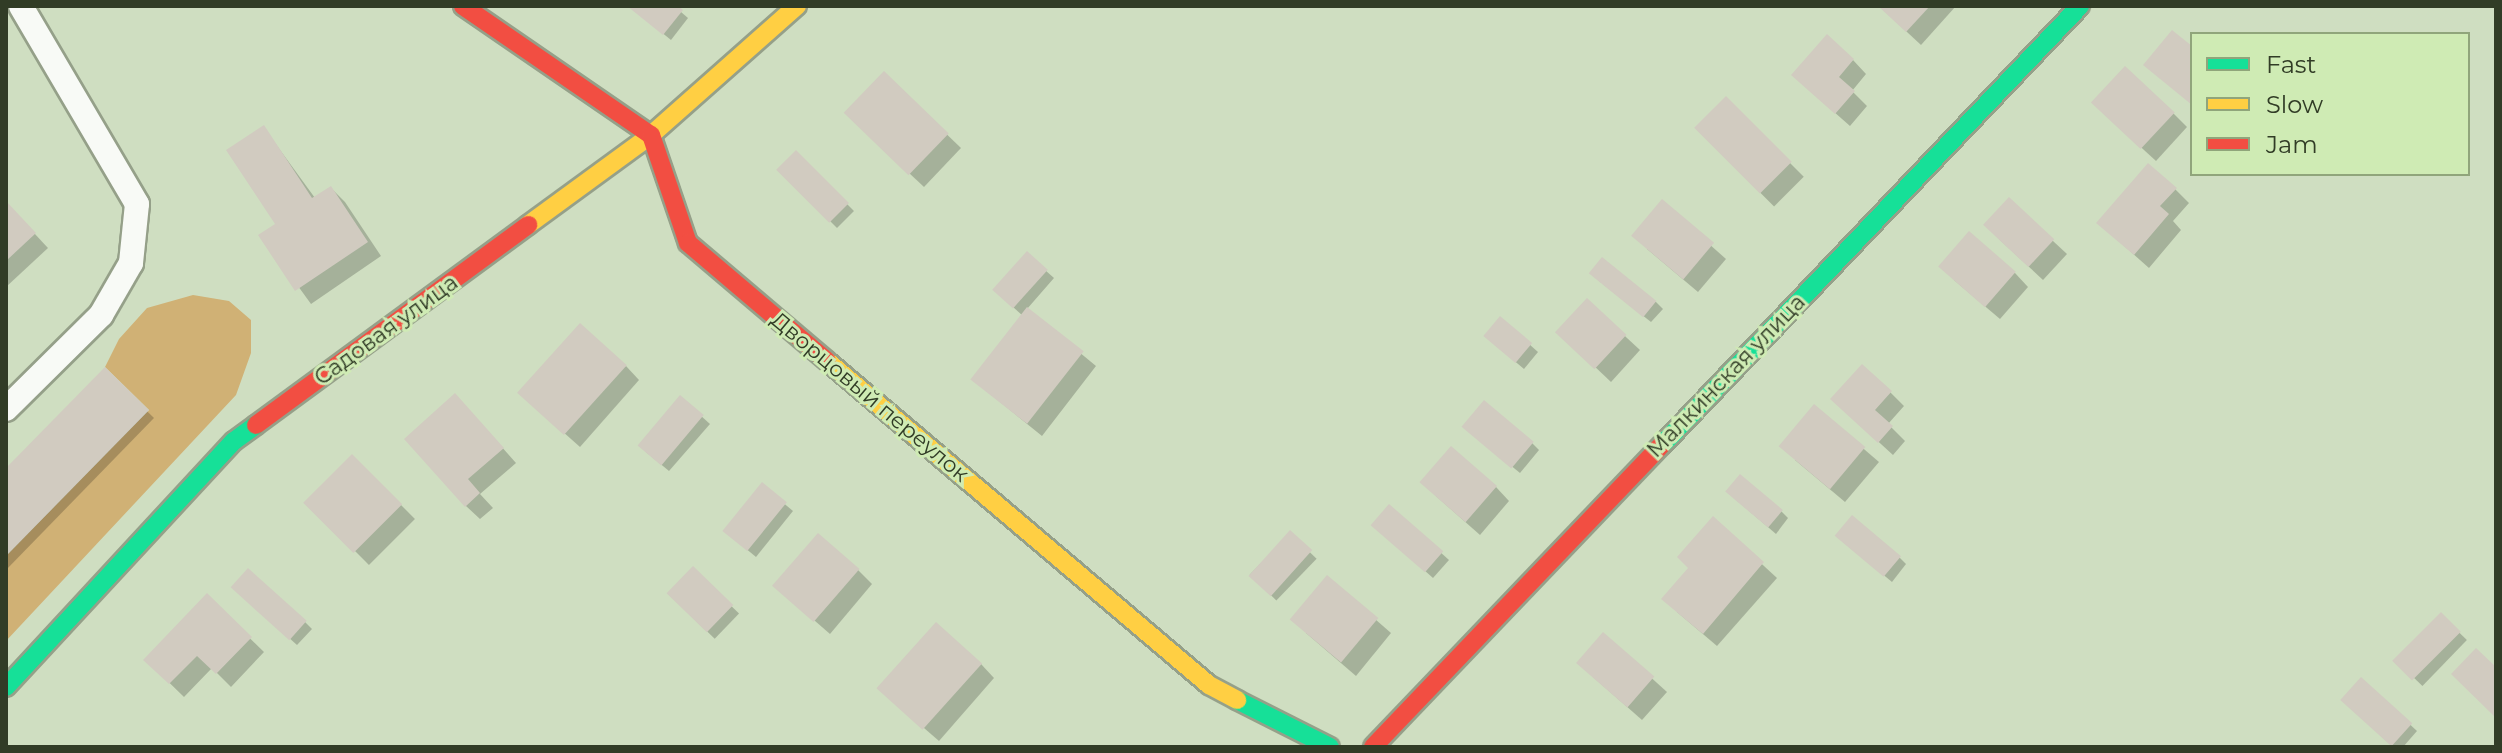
<!DOCTYPE html>
<html>
<head>
<meta charset="utf-8">
<style>
  body { margin:0 }
  #map { position:relative; width:2502px; height:753px; overflow:hidden; background:#cfdec1; font-family:Montserrat,sans-serif }
  div>[style] { position:absolute }
  [style*='--x'] { left:calc(var(--x)*1px); top:calc(var(--y)*1px); width:calc(var(--w)*1px); rotate:calc(var(--a)*1deg) }
  .forest>* { inset:0; background:#d0b175 }
  .shadow>* { inset:0; background:#0003; transform-origin:0 0 }
  .building>* { inset:0; background:#d1cbc0; transform-origin:0 0 }
  .roads { filter:drop-shadow(2px 0 #95a089) drop-shadow(-2px 0 #95a089) drop-shadow(0 2px #95a089) drop-shadow(0 -2px #95a089) }
  .lane>* { height:24px; margin:-12px; padding:0 12px; transform-origin:12px; border-radius:12px; background:#f8faf6 }
  .fast>* { height:18px; margin:-9px; padding:0 9px; transform-origin:9px; border-radius:9px; background:#16e098 }
  .slow>* { height:18px; margin:-9px; padding:0 9px; transform-origin:9px; border-radius:9px; background:#ffcf43 }
  .jam>* { height:18px; margin:-9px; padding:0 9px; transform-origin:9px; border-radius:9px; background:#f24e42 }
  span { translate:-50% -50%; white-space:nowrap; text-align:center; line-height:1.15; -webkit-text-stroke:6px #cfebb4; paint-order:stroke }
  .street-label { font-size:22px; color:#313c26 }
  .frame { position:absolute; inset:0; border:8px solid #313c26; pointer-events:none }
  .legend { position:absolute; left:2190px; top:32px; width:280px; height:144px; box-sizing:border-box; background:#cfebb4; border:2px solid #90a57b; margin:0; padding:10px 14px; list-style:none; font-size:24px; color:#313c26 }
  .legend li { display:flex; align-items:center; gap:16px; height:40px }
  .legend b { width:40px; border:2px solid #90a57b }
</style>
</head>
<body>
<div id="map">
  <div class="forest">
    <i style="clip-path:polygon(193px 295px,229px 301px,251px 320px,251px 353px,236px 395px,6px 641px,6px 556px,149px 410px,105px 367px,119px 339px,147px 308px)"></i>
  </div>
  <div class="shadow">
    <i style="clip-path:polygon(629px 6px,674px 6px,688px 18px,671px 40px)"></i>
    <i style="clip-path:polygon(1879px 6px,1956px 6px,1921px 45px)"></i>
    <i style="clip-path:polygon(1853px 60px,1866px 74px,1852px 91px,1867px 106px,1850px 126px,1808px 89px)"></i>
    <i style="clip-path:polygon(884px 74px,961px 148px,924px 187px,860px 127px)"></i>
    <i style="left:1726px;top:99px;width:110px;height:42px;rotate:45deg"></i>
    <i style="clip-path:polygon(2173px 113px,2187px 127px,2156px 161px,2108px 117px)"></i>
    <i style="clip-path:polygon(264px 128px,315px 198px,331px 188px,345px 202px,381px 256px,311px 304px,261px 235px,277px 225px)"></i>
    <i style="left:796px;top:153px;width:82px;height:24px;rotate:45deg"></i>
    <i style="clip-path:polygon(2175px 189px,2189px 203px,2173px 221px,2181px 230px,2149px 268px,2113px 236px)"></i>
    <i style="clip-path:polygon(2009px 200px,2067px 254px,2043px 280px,1999px 239px)"></i>
    <i style="clip-path:polygon(1662px 202px,1726px 259px,1698px 292px,1647px 249px)"></i>
    <i style="clip-path:polygon(6px 203px,48px 248px,6px 287px)"></i>
    <i style="clip-path:polygon(1027px 254px,1054px 278px,1027px 309px,1096px 366px,1042px 436px,973px 380px,1023px 316px,1002px 297px)"></i>
    <i style="clip-path:polygon(2015px 273px,2028px 287px,2000px 319px,1954px 280px)"></i>
    <i style="clip-path:polygon(1598px 280px,1656px 302px,1663px 309px,1651px 322px)"></i>
    <i style="clip-path:polygon(1587px 301px,1640px 350px,1611px 382px,1572px 345px)"></i>
    <i style="clip-path:polygon(1501px 319px,1538px 352px,1524px 369px,1493px 343px)"></i>
    <i style="clip-path:polygon(626px 366px,639px 380px,580px 447px,535px 407px)"></i>
    <i style="clip-path:polygon(105px 370px,154px 418px,6px 570px,6px 471px)"></i>
    <i style="clip-path:polygon(1890px 392px,1904px 406px,1888px 424px,1905px 441px,1893px 455px,1847px 413px)"></i>
    <i style="clip-path:polygon(680px 397px,710px 424px,669px 471px,646px 452px)"></i>
    <i style="clip-path:polygon(1815px 407px,1879px 462px,1845px 502px,1795px 460px)"></i>
    <i style="clip-path:polygon(469px 410px,516px 463px,480px 494px,493px 508px,480px 519px,466px 506px)"></i>
    <i style="clip-path:polygon(1472px 434px,1532px 443px,1539px 450px,1520px 473px)"></i>
    <i style="left:352px;top:456px;width:89px;height:65px;rotate:45deg"></i>
    <i style="clip-path:polygon(762px 485px,793px 511px,756px 557px,733px 538px)"></i>
    <i style="clip-path:polygon(1496px 487px,1509px 501px,1480px 535px,1436px 496px)"></i>
    <i style="clip-path:polygon(1734px 498px,1781px 511px,1788px 518px,1776px 534px)"></i>
    <i style="clip-path:polygon(1389px 506px,1449px 560px,1433px 578px,1380px 531px)"></i>
    <i style="clip-path:polygon(1713px 519px,1777px 578px,1717px 646px,1677px 612px)"></i>
    <i style="left:1290px;top:533px;width:37px;height:58px;rotate:44deg"></i>
    <i style="clip-path:polygon(1844px 542px,1899px 557px,1906px 564px,1892px 582px)"></i>
    <i style="left:693px;top:569px;width:64px;height:35px;rotate:44deg"></i>
    <i style="clip-path:polygon(858px 570px,872px 584px,830px 634px,776px 587px)"></i>
    <i style="clip-path:polygon(1328px 578px,1391px 633px,1356px 676px,1306px 633px)"></i>
    <i style="clip-path:polygon(240px 594px,305px 622px,312px 629px,297px 645px)"></i>
    <i style="clip-path:polygon(207px 596px,264px 652px,231px 687px,212px 668px,184px 697px,146px 660px)"></i>
    <i style="left:2441px;top:615px;width:36px;height:64px;rotate:44deg"></i>
    <i style="clip-path:polygon(1603px 634px,1667px 692px,1642px 720px,1592px 676px)"></i>
    <i style="clip-path:polygon(981px 664px,994px 678px,939px 741px,894px 702px)"></i>
    <i style="clip-path:polygon(2362px 680px,2417px 731px,2403px 747px,2393px 747px,2343px 700px)"></i>
  </div>
  <div class="building">
    <i style="clip-path:polygon(627px 6px,678px 6px,683px 10px,663px 35px)"></i>
    <i style="clip-path:polygon(1878px 6px,1930px 6px,1906px 32px)"></i>
    <i style="clip-path:polygon(2172px 30px,2192px 46px,2192px 105px,2143px 65px)"></i>
    <i style="clip-path:polygon(1827px 34px,1854px 59px,1839px 77px,1855px 91px,1835px 114px,1791px 75px)"></i>
    <i style="left:2125px;top:66px;width:68px;height:50px;rotate:43deg"></i>
    <i style="left:884px;top:71px;width:90px;height:58px;rotate:44deg"></i>
    <i style="left:1726px;top:96px;width:93px;height:45px;rotate:45deg"></i>
    <i style="clip-path:polygon(264px 125px,312px 198px,331px 186px,368px 242px,295px 291px,258px 235px,275px 224px,226px 150px)"></i>
    <i style="left:796px;top:150px;width:75px;height:28px;rotate:45deg"></i>
    <i style="clip-path:polygon(2148px 163px,2177px 188px,2160px 206px,2169px 214px,2134px 255px,2096px 223px)"></i>
    <i style="left:2009px;top:197px;width:62px;height:38px;rotate:43deg"></i>
    <i style="left:1662px;top:199px;width:68px;height:48px;rotate:40deg"></i>
    <i style="clip-path:polygon(6px 201px,36px 233px,6px 261px)"></i>
    <i style="left:1969px;top:231px;width:62px;height:47px;rotate:41deg"></i>
    <i style="left:1027px;top:251px;width:28px;height:52px;rotate:42deg"></i>
    <i style="left:1602px;top:257px;width:70px;height:21px;rotate:39deg"></i>
    <i style="left:1587px;top:298px;width:54px;height:47px;rotate:43deg"></i>
    <i style="left:1027px;top:307px;width:72px;height:92px;rotate:38deg"></i>
    <i style="left:1500px;top:316px;width:42px;height:26px;rotate:40deg"></i>
    <i style="left:580px;top:323px;width:63px;height:94px;rotate:42deg"></i>
    <i style="clip-path:polygon(1862px 364px,1892px 391px,1875px 410px,1893px 426px,1878px 443px,1830px 399px)"></i>
    <i style="clip-path:polygon(105px 367px,149px 410px,6px 556px,6px 468px)"></i>
    <i style="clip-path:polygon(455px 393px,504px 448px,468px 479px,480px 493px,465px 507px,404px 439px)"></i>
    <i style="left:680px;top:395px;width:31px;height:66px;rotate:40deg"></i>
    <i style="left:1484px;top:400px;width:65px;height:35px;rotate:40deg"></i>
    <i style="left:1814px;top:404px;width:67px;height:55px;rotate:40deg"></i>
    <i style="left:1451px;top:446px;width:61px;height:48px;rotate:41deg"></i>
    <i style="left:352px;top:454px;width:71px;height:69px;rotate:45deg"></i>
    <i style="left:1740px;top:474px;width:56px;height:23px;rotate:40deg"></i>
    <i style="left:762px;top:482px;width:32px;height:63px;rotate:39deg"></i>
    <i style="left:1389px;top:504px;width:72px;height:28px;rotate:41deg"></i>
    <i style="left:1852px;top:515px;width:64px;height:27px;rotate:40deg"></i>
    <i style="clip-path:polygon(1713px 516px,1764px 562px,1703px 634px,1661px 599px,1688px 568px,1677px 557px)"></i>
    <i style="left:1290px;top:530px;width:30px;height:62px;rotate:42deg"></i>
    <i style="left:818px;top:533px;width:55px;height:70px;rotate:41deg"></i>
    <i style="left:693px;top:566px;width:56px;height:38px;rotate:44deg"></i>
    <i style="left:248px;top:568px;width:79px;height:26px;rotate:42deg"></i>
    <i style="left:1327px;top:575px;width:67px;height:58px;rotate:40deg"></i>
    <i style="clip-path:polygon(207px 593px,252px 637px,216px 674px,197px 656px,169px 684px,143px 660px)"></i>
    <i style="left:2441px;top:612px;width:28px;height:69px;rotate:45deg"></i>
    <i style="left:936px;top:622px;width:62px;height:89px;rotate:42deg"></i>
    <i style="left:1603px;top:632px;width:68px;height:41px;rotate:41deg"></i>
    <i style="clip-path:polygon(2476px 648px,2496px 667px,2496px 718px,2451px 674px)"></i>
    <i style="left:2361px;top:677px;width:69px;height:31px;rotate:42deg"></i>
  </div>
  <div class="roads">
    <div class="lane">
      <i style="--x:6;--y:409;--w:134;--a:-44.7"></i>
      <i style="--x:101;--y:315;--w:60;--a:-60"></i>
      <i style="--x:131;--y:263;--w:59;--a:-84.2"></i>
      <i style="--x:137;--y:204;--w:229;--a:-120.4"></i>
    </div>
    <div class="fast">
      <i style="--x:1662;--y:445;--w:606;--a:-46.4"></i>
      <i style="--x:6;--y:687;--w:335;--a:-47.2"></i>
      <i style="--x:234;--y:441;--w:27;--a:-36"></i>
      <i style="--x:1237;--y:700;--w:104;--a:26.8"></i>
    </div>
    <div class="slow">
      <i style="--x:528;--y:225;--w:152;--a:-36.2"></i>
      <i style="--x:651;--y:135;--w:195;--a:-41.5"></i>
      <i style="--x:827;--y:361;--w:501;--a:40.3"></i>
      <i style="--x:1209;--y:685;--w:32;--a:28"></i>
    </div>
    <div class="jam">
      <i style="--x:463;--y:6;--w:228;--a:34.5"></i>
      <i style="--x:651;--y:135;--w:114;--a:71.1"></i>
      <i style="--x:688;--y:243;--w:182;--a:40.3"></i>
      <i style="--x:256;--y:425;--w:338;--a:-36.3"></i>
      <i style="--x:1373;--y:747;--w:418;--a:-46.3"></i>
    </div>
  </div>
  <div class="street-label">
    <span style="left:386px;top:330px;rotate:-36deg">Садовая улица</span>
    <span style="left:1726px;top:376px;rotate:-46deg">Малкинская улица</span>
    <span style="left:870px;top:397px;rotate:40deg">Дворцовый переулок</span>
  </div>
  <div class="frame"></div>
  <ul class="legend">
  <li><b style="height:10px;background:#16e098"></b>Fast</li>
  <li><b style="height:10px;background:#ffcf43"></b>Slow</li>
  <li><b style="height:10px;background:#f24e42"></b>Jam</li>
  </ul>
</div>
</body>
</html>
